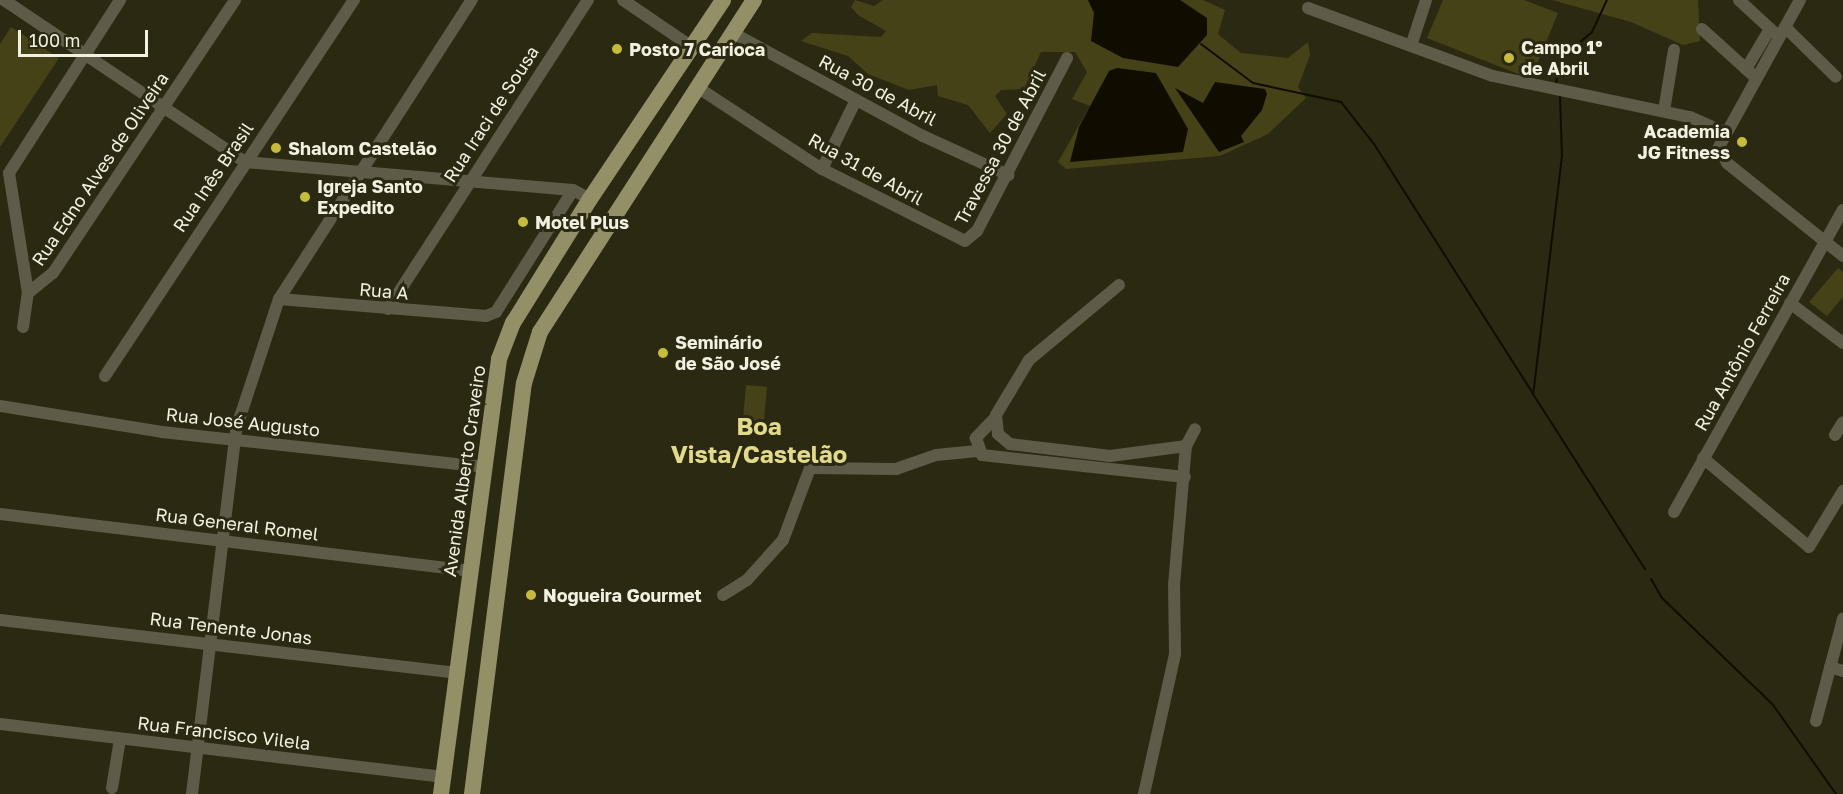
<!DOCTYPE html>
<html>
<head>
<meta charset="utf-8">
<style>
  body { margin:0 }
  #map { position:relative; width:1843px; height:794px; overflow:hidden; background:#2b2911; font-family:"Golos Text",sans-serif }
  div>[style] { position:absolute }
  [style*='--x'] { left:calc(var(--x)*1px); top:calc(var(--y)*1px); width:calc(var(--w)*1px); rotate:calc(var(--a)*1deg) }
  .green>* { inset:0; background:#464218; transform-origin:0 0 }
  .water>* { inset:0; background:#100d00 }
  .stream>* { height:2px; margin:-1px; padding:0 1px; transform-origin:1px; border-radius:1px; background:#100d00 }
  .minor>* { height:12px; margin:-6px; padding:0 6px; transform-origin:6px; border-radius:6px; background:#5e5c49 }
  .major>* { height:16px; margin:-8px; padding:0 8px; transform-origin:8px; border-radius:8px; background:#939067 }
  .dots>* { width:16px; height:16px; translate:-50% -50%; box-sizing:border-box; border:3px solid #2b2911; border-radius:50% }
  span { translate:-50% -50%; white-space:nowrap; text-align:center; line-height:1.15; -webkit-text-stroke:6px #2b2911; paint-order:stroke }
  .poi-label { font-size:18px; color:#f1f0e1; font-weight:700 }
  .left { translate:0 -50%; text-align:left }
  .right { translate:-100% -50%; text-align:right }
  .street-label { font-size:18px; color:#f1f0e1 }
  .district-label { font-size:24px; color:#e1da8b; font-weight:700 }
  .scale { position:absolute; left:18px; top:30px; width:130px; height:27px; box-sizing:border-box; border:3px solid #f1f0e1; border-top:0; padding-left:8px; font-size:18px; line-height:21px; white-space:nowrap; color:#f1f0e1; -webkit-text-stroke:4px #2b2911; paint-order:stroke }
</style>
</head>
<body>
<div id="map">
  <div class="green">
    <i style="clip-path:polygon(855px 0,874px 6px,883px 0,1203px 0,1225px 10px,1218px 34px,1241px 53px,1288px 58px,1308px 42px,1310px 55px,1298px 87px,1306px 98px,1268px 134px,1220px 156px,1066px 169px,1058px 162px,1090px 106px,1072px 99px,1087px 72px,1075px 52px,1041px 52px,1024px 89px,1001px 90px,995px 96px,1007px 114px,990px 133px,968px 105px,938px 96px,937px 85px,909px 90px,868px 74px,848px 56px,801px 41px,812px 33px,881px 37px,886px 31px,858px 15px,851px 7px)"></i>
    <i style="clip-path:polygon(1443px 0,1524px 0,1558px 13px,1531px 79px,1427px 38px)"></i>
    <i style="clip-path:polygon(1552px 0,1698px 0,1700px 41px,1683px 45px,1631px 22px)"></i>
    <i style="clip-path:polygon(11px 27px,59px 58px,0 147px,0 44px)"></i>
    <i style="clip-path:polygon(1838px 268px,1843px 272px,1843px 297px,1827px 316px,1809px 302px)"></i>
    <i style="left:746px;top:385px;width:21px;height:39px;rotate:5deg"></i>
  </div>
  <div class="water">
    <i style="clip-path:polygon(1088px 0,1180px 0,1207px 18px,1207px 35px,1178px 67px,1123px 58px,1091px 41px,1094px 13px)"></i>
    <i style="clip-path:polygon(1117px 68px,1156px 73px,1188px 129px,1183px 152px,1070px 162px,1079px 127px,1109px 71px)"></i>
    <i style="clip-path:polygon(1215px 82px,1265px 89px,1267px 94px,1262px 110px,1241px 136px,1244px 142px,1219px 152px,1175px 88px,1203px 103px)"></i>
  </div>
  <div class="stream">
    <i style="--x:1201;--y:44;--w:65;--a:36.9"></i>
    <i style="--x:1253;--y:83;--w:90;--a:12.2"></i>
    <i style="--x:1341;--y:102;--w:53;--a:51.8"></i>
    <i style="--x:1374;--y:144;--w:296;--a:57.5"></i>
    <i style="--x:1556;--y:84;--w:24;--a:-83"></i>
    <i style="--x:1559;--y:60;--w:43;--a:-40.3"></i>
    <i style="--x:1592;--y:32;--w:35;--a:-65"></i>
    <i style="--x:1560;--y:96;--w:60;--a:88.1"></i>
    <i style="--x:1562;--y:156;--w:240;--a:96.9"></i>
    <i style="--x:1533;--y:394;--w:208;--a:57.4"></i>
    <i style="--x:1651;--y:579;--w:22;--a:60"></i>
    <i style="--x:1662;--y:598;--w:154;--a:43.9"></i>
    <i style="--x:1773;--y:705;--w:109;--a:54.7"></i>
  </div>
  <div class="minor">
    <i style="--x:4;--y:0;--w:290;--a:33.9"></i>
    <i style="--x:245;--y:162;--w:329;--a:4.9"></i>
    <i style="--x:573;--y:190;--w:19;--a:28"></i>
    <i style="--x:623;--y:0;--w:83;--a:34.3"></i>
    <i style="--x:1739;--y:0;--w:54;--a:42.8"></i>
    <i style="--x:1800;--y:0;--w:168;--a:118.9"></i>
    <i style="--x:1719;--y:147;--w:18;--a:63"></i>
    <i style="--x:1727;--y:163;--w:149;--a:38.7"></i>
    <i style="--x:1308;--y:8;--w:197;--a:20.2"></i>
    <i style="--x:1493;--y:76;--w:201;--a:11.8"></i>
    <i style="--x:1690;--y:117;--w:37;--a:24"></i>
    <i style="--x:1785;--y:27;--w:71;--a:44.4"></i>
    <i style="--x:1702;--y:29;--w:73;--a:42.2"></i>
    <i style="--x:733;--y:33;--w:216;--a:28.5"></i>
    <i style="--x:923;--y:136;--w:94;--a:24.6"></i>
    <i style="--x:1411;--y:46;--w:48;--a:-71.9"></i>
    <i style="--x:1746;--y:69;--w:47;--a:-59"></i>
    <i style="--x:697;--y:87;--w:149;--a:33.3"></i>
    <i style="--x:822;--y:169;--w:160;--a:26.7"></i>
    <i style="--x:965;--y:241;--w:16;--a:-40"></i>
    <i style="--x:977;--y:231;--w:195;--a:-62.5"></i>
    <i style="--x:1664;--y:111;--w:62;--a:-80.7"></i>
    <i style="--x:822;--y:169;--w:77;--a:-63.8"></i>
    <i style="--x:1119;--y:285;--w:117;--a:140.2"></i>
    <i style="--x:1029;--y:360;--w:64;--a:121"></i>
    <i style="--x:996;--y:415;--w:19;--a:84"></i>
    <i style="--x:998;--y:434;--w:16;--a:40"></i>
    <i style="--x:1010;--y:444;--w:101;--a:6.8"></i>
    <i style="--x:1110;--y:456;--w:77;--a:-7.5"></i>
    <i style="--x:28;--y:293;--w:121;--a:-99"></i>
    <i style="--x:9;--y:173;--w:206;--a:-57.3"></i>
    <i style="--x:279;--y:299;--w:208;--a:4.7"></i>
    <i style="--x:486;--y:316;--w:11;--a:-22"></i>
    <i style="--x:496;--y:312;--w:144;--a:-57.7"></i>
    <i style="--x:1790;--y:303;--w:66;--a:37"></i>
    <i style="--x:388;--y:309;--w:368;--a:-57.1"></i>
    <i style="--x:23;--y:327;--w:34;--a:-82"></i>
    <i style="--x:28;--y:293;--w:32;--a:-39"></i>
    <i style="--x:53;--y:273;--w:328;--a:-56.3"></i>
    <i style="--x:105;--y:376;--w:451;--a:-56.5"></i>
    <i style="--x:0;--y:406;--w:164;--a:9.1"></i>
    <i style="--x:162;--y:432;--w:323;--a:6.2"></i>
    <i style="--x:995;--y:418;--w:28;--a:134"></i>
    <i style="--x:976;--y:438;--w:18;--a:71"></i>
    <i style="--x:982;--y:455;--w:204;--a:6.2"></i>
    <i style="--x:1835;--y:435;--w:15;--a:-58"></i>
    <i style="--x:1703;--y:458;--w:138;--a:40"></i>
    <i style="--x:1809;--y:547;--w:66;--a:-58.7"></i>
    <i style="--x:1674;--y:512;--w:346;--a:-60.8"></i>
    <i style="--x:0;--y:514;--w:473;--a:6.9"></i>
    <i style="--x:723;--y:595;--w:28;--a:-32"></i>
    <i style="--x:747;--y:580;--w:54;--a:-48"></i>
    <i style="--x:783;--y:540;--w:77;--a:-69.4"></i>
    <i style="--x:810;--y:468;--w:86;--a:0.7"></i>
    <i style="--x:896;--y:469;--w:42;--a:-19.3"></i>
    <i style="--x:936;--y:455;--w:41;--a:-5.6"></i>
    <i style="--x:0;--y:620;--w:460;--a:6.6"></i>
    <i style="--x:1830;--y:667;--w:14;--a:17"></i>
    <i style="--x:1816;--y:721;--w:106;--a:-75.2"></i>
    <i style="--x:0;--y:724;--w:447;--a:6.8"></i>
    <i style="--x:112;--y:788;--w:50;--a:-80.7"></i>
    <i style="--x:192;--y:794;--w:368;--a:-83.1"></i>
    <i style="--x:236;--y:429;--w:137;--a:-71.7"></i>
    <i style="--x:279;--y:299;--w:356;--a:-57.2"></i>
    <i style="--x:1144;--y:794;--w:143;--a:-77.5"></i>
    <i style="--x:1175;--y:654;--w:69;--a:-90.8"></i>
    <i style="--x:1174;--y:585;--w:140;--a:-85.1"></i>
    <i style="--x:1186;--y:446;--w:19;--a:-62"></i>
  </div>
  <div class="major">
    <i style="--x:441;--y:794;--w:439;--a:-82.4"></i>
    <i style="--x:499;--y:359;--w:39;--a:-69"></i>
    <i style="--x:513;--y:323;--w:146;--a:-58.2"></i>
    <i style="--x:590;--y:199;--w:239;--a:-56.2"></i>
    <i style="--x:472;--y:794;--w:414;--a:-82.8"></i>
    <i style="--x:524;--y:383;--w:53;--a:-72.6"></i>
    <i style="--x:540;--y:332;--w:395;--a:-57.2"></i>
  </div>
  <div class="dots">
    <i style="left:617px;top:49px;background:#c7bb3c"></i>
    <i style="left:1509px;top:58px;background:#c7bb3c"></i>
    <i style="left:1742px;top:142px;background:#c7bb3c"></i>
    <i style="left:276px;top:148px;background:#c7bb3c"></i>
    <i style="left:305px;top:197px;background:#c7bb3c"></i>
    <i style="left:523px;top:222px;background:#c7bb3c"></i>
    <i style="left:663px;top:353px;background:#c7bb3c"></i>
    <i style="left:531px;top:595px;background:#c7bb3c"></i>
  </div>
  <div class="poi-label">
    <span class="left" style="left:1521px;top:58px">Campo 1º<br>de Abril</span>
    <span class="left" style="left:629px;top:49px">Posto 7 Carioca</span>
    <span class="right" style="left:1730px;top:142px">Academia<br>JG Fitness</span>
    <span class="left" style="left:288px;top:148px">Shalom Castelão</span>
    <span class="left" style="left:317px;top:197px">Igreja Santo<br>Expedito</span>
    <span class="left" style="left:535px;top:222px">Motel Plus</span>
    <span class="left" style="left:675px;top:353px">Seminário<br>de São José</span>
    <span class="left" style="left:543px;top:595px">Nogueira Gourmet</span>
  </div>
  <div class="street-label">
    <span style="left:878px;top:90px;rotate:28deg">Rua 30 de Abril</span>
    <span style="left:491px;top:114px;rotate:-57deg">Rua Iraci de Sousa</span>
    <span style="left:1000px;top:147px;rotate:-62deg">Travessa 30 de Abril</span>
    <span style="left:100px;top:169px;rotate:-56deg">Rua Edno Alves de Oliveira</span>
    <span style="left:866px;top:169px;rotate:29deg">Rua 31 de Abril</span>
    <span style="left:213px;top:177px;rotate:-56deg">Rua Inês Brasil</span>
    <span style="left:384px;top:291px;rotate:5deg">Rua A</span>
    <span style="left:1742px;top:352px;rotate:-61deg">Rua Antônio Ferreira</span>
    <span style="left:243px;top:422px;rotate:6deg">Rua José Augusto</span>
    <span style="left:464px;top:471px;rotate:-82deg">Avenida Alberto Craveiro</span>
    <span style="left:237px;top:524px;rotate:7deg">Rua General Romel</span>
    <span style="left:231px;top:628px;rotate:7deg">Rua Tenente Jonas</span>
    <span style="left:224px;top:733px;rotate:7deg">Rua Francisco Vilela</span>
  </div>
  <div class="district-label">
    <span style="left:759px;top:440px">Boa<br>Vista/Castelão</span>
  </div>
  <div class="scale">100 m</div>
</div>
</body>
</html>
